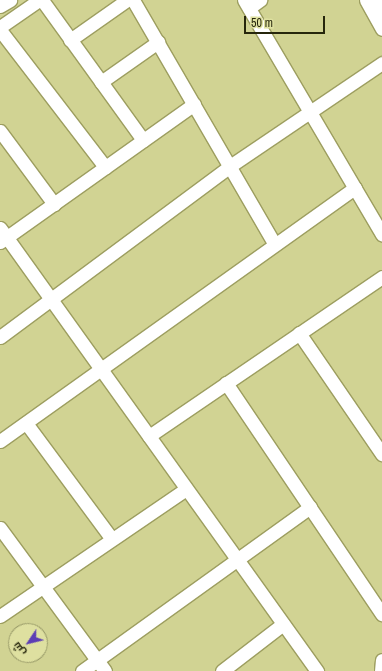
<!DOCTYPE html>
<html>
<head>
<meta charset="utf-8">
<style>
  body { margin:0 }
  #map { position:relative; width:382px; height:671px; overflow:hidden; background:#d1d393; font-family:"Archivo Narrow",Cairo,sans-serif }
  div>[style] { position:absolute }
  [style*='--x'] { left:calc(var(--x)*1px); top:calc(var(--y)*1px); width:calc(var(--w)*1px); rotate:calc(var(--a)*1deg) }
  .roads { filter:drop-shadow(1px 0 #9d9e60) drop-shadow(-1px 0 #9d9e60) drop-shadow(0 1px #9d9e60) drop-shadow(0 -1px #9d9e60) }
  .minor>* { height:13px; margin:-6.5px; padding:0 6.5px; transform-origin:6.5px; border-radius:6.5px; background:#fff }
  span { translate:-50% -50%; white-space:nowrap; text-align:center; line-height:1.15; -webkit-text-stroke:3px #dee0a0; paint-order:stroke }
  .north { position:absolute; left:8px; top:623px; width:40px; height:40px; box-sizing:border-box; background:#dee0a0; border:1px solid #949665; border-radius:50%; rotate:235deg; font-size:11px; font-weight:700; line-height:16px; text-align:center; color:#26260c }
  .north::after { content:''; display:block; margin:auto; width:14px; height:18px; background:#5c3db5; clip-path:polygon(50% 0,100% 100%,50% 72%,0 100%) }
  .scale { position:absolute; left:244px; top:16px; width:81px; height:18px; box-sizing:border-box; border:2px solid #26260c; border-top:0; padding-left:5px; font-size:12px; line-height:14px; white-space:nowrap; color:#26260c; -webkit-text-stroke:3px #dee0a0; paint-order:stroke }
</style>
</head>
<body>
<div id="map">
  <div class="roads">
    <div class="minor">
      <i style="--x:42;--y:0;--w:173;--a:54.2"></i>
      <i style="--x:133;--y:0;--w:281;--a:59.9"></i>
      <i style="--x:244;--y:0;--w:272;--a:59.5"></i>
      <i style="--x:366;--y:0;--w:33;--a:61"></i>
      <i style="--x:378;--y:0;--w:19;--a:78"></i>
      <i style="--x:0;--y:6;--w:12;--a:-31"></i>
      <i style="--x:249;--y:8;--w:14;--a:-36"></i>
      <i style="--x:0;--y:27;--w:47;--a:-34.7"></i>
      <i style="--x:0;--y:30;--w:173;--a:52.5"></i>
      <i style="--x:70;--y:40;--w:70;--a:-35.1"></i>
      <i style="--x:101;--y:82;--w:70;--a:-35.1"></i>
      <i style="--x:0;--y:131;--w:91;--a:53.5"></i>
      <i style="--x:0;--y:228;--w:545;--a:54.41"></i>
      <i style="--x:0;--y:242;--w:238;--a:-35.4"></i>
      <i style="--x:299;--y:333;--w:147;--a:55.6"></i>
      <i style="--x:0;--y:337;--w:287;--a:-36.6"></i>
      <i style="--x:230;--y:166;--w:184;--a:-34.1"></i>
      <i style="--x:226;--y:383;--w:279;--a:56"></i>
      <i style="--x:26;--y:423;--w:143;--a:53.5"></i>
      <i style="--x:149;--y:436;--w:282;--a:-34.3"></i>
      <i style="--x:0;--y:441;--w:436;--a:-35.5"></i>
      <i style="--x:0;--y:528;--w:177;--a:53.7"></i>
      <i style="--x:0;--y:616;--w:225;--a:-34.3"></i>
      <i style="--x:82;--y:671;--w:281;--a:-35.7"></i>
      <i style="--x:222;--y:671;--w:77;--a:-37.6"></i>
      <i style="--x:381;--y:671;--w:11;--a:-85"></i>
    </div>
  </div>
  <div class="north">ش</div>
  <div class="scale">50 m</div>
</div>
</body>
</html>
